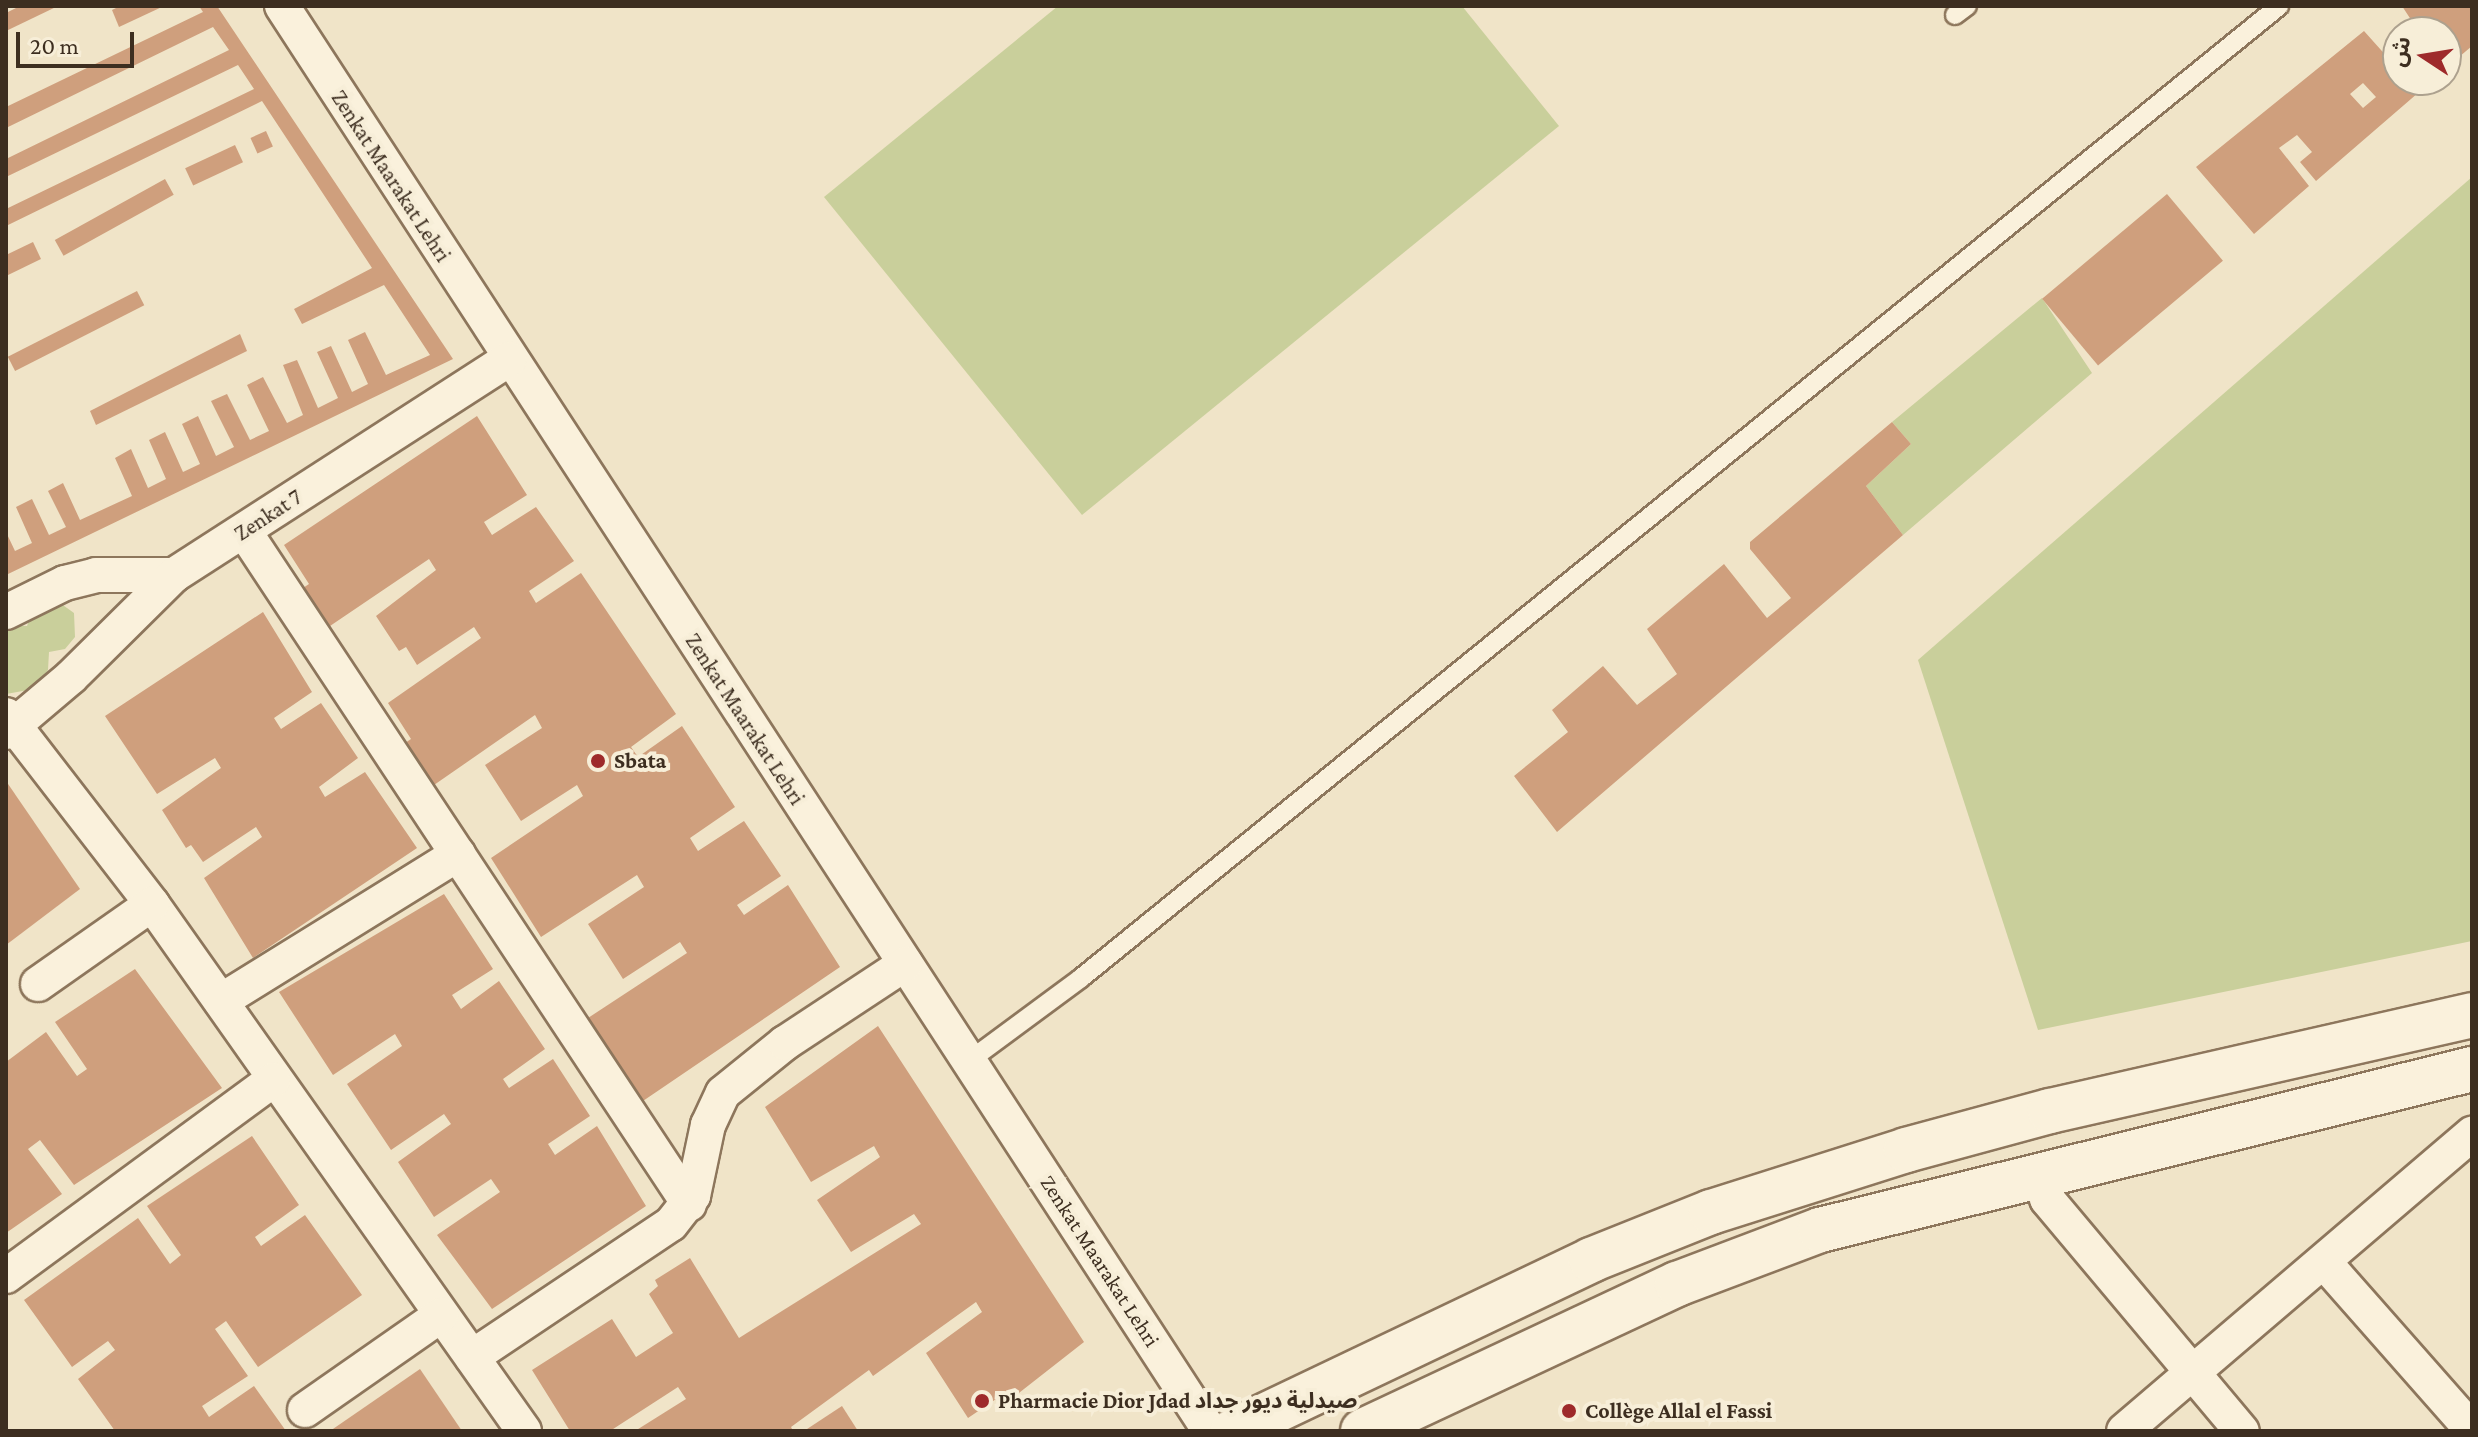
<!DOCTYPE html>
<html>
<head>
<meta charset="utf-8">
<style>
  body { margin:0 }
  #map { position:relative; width:2478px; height:1437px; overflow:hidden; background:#f0e4c8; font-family:"Crimson Pro","Noto Sans Arabic",serif }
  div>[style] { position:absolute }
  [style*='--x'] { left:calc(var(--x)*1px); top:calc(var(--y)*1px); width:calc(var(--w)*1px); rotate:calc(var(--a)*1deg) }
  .green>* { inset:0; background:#c9cf9b }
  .building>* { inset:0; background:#cf9f7d; transform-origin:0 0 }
  .roads { filter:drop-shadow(2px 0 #8d765c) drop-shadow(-2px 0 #8d765c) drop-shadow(0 2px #8d765c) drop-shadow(0 -2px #8d765c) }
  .service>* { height:18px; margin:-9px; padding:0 9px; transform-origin:9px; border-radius:9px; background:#faf1dc }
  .minor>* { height:34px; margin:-17px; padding:0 17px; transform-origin:17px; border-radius:17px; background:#faf1dc }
  .secondary>* { height:44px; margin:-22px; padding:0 22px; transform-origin:22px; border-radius:22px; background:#faf1dc }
  .dots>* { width:22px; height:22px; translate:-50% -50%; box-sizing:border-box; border:4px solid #f7eed8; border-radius:50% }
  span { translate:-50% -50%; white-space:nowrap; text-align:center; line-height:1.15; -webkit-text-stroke:8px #f7eed8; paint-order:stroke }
  .street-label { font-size:22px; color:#3d2e20 }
  .poi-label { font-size:22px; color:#3d2e20; font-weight:700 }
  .left { translate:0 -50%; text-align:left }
  .frame { position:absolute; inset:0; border:8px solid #3d2e20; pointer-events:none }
  .north { position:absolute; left:2382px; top:16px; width:80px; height:80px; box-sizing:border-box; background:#f7eed8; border:2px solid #ada18e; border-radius:50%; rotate:282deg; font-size:22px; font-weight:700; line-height:32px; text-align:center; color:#3d2e20 }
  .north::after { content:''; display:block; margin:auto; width:28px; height:36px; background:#9e2a2b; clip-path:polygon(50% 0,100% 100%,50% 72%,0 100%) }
  .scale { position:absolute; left:16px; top:32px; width:118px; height:36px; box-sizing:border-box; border:4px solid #3d2e20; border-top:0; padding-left:10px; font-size:24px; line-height:28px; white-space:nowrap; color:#3d2e20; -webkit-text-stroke:6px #f7eed8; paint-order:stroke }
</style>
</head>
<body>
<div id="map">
  <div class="green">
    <i style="clip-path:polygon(1058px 6px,1462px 6px,1559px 126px,1082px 515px,824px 197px)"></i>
    <i style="clip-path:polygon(2472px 177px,2472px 941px,2038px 1030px,1918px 660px)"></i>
    <i style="clip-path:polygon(2042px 298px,2092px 373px,1903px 535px,1866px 486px,1911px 444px,1892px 422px)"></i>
    <i style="clip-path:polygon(60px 603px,74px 613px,75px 637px,65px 649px,49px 652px,48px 670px,34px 689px,6px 694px,6px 625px,27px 626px,32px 613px)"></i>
  </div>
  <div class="building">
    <i style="clip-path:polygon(20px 6px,58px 6px,6px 31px,6px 13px)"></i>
    <i style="clip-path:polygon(120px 6px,164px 6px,119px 27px,112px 10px)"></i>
    <i style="clip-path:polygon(199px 6px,217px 6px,453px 359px,6px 575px,6px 532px,15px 551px,32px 543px,16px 507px,32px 499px,49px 535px,66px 527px,48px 491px,63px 483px,80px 520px,132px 496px,115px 458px,131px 449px,148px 488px,166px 479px,149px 440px,165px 432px,183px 472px,200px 464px,182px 424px,198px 416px,216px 456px,234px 447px,211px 401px,227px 394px,250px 440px,269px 431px,247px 385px,263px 377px,287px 423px,303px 415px,283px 365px,297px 360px,318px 408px,338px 398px,317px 352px,331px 346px,352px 392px,368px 384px,348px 340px,365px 332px,386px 375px,430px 355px,384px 285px,302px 324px,294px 309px,372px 268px,262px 101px,6px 226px,6px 209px,254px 89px,238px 65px,6px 177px,6px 159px,229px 50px,213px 27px,6px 128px,6px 107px,203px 12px)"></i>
    <i style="clip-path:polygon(2402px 6px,2472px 6px,2472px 46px,2446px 68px,2446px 32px,2419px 32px)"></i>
    <i style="clip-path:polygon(evenodd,2364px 31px,2398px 69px,2398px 80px,2433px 80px,2316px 181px,2300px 162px,2312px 152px,2297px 135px,2279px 148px,2309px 186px,2254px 234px,2196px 167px,2364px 31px,2363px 83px,2376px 97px,2363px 108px,2350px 94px,2363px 83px)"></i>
    <i style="left:266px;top:131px;width:17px;height:17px;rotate:66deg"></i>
    <i style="left:235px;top:145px;width:19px;height:55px;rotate:65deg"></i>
    <i style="left:165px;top:179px;width:18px;height:126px;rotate:61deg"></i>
    <i style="left:2167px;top:194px;width:87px;height:163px;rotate:50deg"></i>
    <i style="clip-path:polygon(33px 242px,41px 259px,6px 276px,6px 255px)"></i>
    <i style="left:137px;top:291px;width:16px;height:145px;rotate:63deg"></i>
    <i style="clip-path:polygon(240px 334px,247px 351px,96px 425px,90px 411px)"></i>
    <i style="clip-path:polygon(477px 416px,527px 495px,484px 522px,492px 535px,536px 507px,574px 561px,529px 591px,536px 603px,581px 573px,676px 714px,631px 747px,638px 757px,682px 726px,735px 807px,690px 838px,698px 851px,744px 821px,781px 876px,737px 905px,744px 915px,788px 885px,840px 967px,640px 1103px,588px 1018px,687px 953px,680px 942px,623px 979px,588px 924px,644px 887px,637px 875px,541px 937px,491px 858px,583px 796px,577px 785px,521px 821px,485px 765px,542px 728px,535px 715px,434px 785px,405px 743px,411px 739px,388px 703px,481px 638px,474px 627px,417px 665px,406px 647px,399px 651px,376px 616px,436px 570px,429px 559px,330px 626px,303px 588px,309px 584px,284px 545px)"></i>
    <i style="clip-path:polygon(1892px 422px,1911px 444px,1866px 486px,1903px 535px,1557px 832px,1514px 776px,1568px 732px,1552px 710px,1603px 666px,1637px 705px,1677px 674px,1647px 629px,1724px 564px,1767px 618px,1791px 598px,1750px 549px,1750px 542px)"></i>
    <i style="clip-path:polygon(263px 612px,312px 692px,274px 718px,281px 729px,321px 703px,358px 758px,319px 787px,325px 797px,365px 772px,417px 848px,253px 958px,204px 878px,262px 837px,256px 827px,203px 862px,191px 845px,186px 848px,162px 810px,221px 768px,215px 758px,157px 794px,105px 716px)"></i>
    <i style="clip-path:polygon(6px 781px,80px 889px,6px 945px)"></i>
    <i style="clip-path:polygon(444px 894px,493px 969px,452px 995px,461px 1009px,499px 981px,545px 1049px,503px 1079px,509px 1088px,553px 1059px,590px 1116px,548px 1144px,555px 1155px,597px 1126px,646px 1206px,492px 1309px,437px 1235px,500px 1192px,491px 1179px,434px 1217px,398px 1162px,451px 1124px,444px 1114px,391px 1150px,347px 1084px,402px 1046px,395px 1034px,333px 1075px,279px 992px)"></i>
    <i style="clip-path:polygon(135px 969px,222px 1088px,74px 1185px,40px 1140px,28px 1149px,62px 1194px,6px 1233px,6px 1062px,46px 1032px,77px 1076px,87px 1069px,55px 1022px)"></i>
    <i style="clip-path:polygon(878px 1026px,1084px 1342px,1010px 1400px,1005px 1393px,968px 1418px,926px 1353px,982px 1312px,976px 1302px,873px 1376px,869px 1370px,791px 1427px,793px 1431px,635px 1431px,686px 1399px,678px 1387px,610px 1431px,570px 1431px,532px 1370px,612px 1319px,636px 1357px,673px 1333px,649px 1294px,658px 1286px,655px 1280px,690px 1258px,739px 1338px,921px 1224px,914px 1214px,851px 1252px,817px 1200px,880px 1157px,874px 1146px,811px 1182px,765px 1107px)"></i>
    <i style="clip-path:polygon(252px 1136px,299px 1205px,255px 1237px,261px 1246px,305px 1215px,362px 1295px,258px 1367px,226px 1321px,215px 1329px,248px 1376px,202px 1406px,209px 1417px,254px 1386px,286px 1431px,115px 1431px,78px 1379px,115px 1350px,108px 1341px,72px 1367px,24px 1300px,138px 1218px,170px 1264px,181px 1255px,147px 1206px)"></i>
    <i style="clip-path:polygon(420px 1369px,462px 1431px,330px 1431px)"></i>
    <i style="clip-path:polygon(842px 1406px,858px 1431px,804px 1431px)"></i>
  </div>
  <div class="roads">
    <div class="service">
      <i style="--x:1955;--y:15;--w:15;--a:-37"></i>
      <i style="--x:969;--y:1061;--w:139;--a:-36.5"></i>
      <i style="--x:1081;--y:978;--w:1543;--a:-39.05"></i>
    </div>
    <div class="minor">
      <i style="--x:282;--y:6;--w:1701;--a:56.93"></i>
      <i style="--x:244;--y:531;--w:807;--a:56.53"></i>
      <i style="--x:6;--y:612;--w:66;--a:-26.2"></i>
      <i style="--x:65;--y:583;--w:32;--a:-14"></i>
      <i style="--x:96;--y:575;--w:78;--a:0"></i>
      <i style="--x:174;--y:575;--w:399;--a:-32.8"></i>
      <i style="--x:6;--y:715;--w:239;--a:52.3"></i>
      <i style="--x:152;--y:904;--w:645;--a:54.78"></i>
      <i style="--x:6;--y:732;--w:85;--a:-40.2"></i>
      <i style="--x:71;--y:677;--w:145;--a:-44.7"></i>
      <i style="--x:38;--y:984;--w:139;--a:-35.1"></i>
      <i style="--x:221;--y:1001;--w:279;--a:-31.8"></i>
      <i style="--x:2040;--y:1172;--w:28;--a:75"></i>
      <i style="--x:2047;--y:1199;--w:303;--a:50"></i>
      <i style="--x:2324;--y:1262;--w:224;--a:48.6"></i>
      <i style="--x:6;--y:1276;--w:331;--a:-36.3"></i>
      <i style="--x:472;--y:1357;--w:239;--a:-33.8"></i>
      <i style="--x:671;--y:1224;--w:36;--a:-52"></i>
      <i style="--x:693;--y:1196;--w:73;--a:-78.1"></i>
      <i style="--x:708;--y:1125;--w:35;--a:-65"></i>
      <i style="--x:723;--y:1093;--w:80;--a:-38.9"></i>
      <i style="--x:785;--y:1043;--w:144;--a:-33.4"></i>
      <i style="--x:305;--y:1410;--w:166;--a:-34.9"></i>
      <i style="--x:2124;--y:1431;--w:458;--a:-40.5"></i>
    </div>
    <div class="secondary">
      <i style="--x:1233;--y:1431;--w:397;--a:-25.5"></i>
      <i style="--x:1591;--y:1260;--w:129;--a:-21.8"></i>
      <i style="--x:1711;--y:1212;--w:205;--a:-17.6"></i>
      <i style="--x:1906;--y:1150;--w:149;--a:-15.2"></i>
      <i style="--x:2050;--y:1111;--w:433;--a:-12.8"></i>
      <i style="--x:1363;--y:1431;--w:347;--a:-25.1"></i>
      <i style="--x:1677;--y:1284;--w:153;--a:-20.7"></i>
      <i style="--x:1820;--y:1230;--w:672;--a:-13.87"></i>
    </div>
  </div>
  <div class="dots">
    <i style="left:598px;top:761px;background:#9e2a2b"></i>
    <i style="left:982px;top:1401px;background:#9e2a2b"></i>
    <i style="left:1569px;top:1411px;background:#9e2a2b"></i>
  </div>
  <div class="street-label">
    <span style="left:391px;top:176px;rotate:57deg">Zenkat Maarakat Lehri</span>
    <span style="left:268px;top:515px;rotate:-33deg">Zenkat 7</span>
    <span style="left:745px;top:719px;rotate:57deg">Zenkat Maarakat Lehri</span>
    <span style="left:1100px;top:1261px;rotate:57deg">Zenkat Maarakat Lehri</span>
  </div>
  <div class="poi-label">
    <span class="left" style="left:614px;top:761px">Sbata</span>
    <span class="left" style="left:998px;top:1401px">Pharmacie Dior Jdad صيدلية ديور جداد</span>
    <span class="left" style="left:1585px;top:1411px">Collège Allal el Fassi</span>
  </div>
  <div class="frame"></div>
  <div class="north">ش</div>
  <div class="scale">20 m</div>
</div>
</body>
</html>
